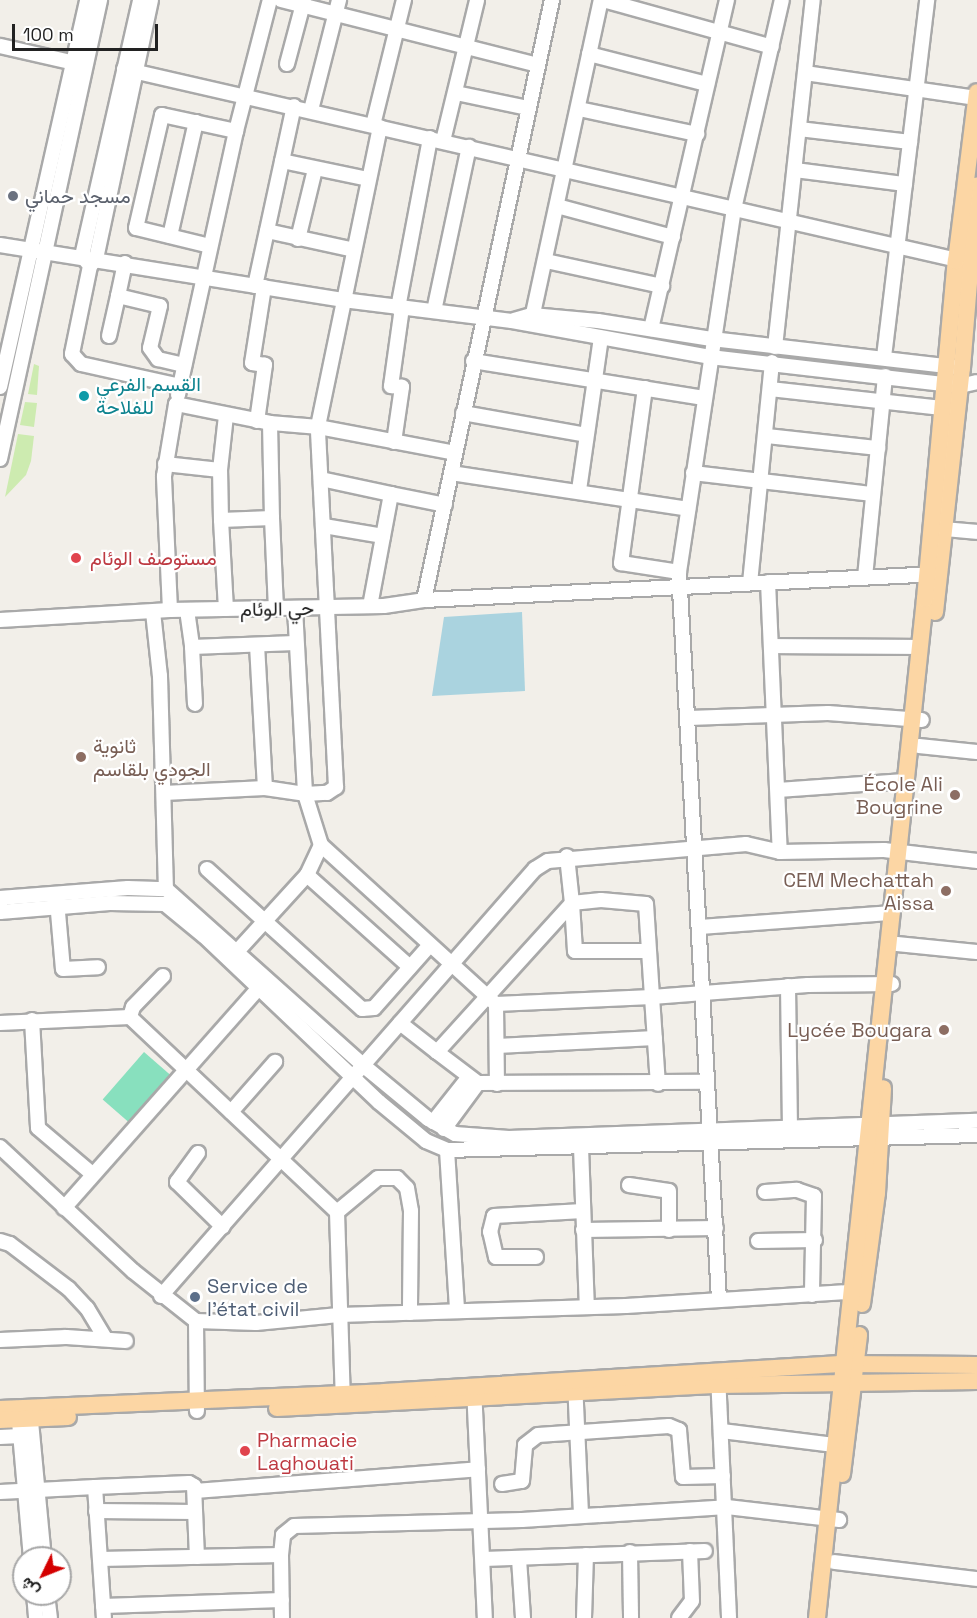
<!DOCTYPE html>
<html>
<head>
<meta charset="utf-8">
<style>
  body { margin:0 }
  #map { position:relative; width:977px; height:1618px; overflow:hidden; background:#f2efe9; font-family:"Space Grotesk",Vazirmatn,sans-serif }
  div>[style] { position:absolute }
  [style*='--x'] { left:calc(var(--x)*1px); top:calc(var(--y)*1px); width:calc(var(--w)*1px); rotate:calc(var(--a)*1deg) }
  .grass>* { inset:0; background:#cdebb0 }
  .pitch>* { inset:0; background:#88e0be; transform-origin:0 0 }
  .water>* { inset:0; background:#aad3df }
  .roads { filter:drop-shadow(2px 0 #a9a9a9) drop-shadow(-2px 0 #a9a9a9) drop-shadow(0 2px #a9a9a9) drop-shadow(0 -2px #a9a9a9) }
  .minor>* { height:14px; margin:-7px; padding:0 7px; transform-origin:7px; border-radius:7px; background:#fff }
  .major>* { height:16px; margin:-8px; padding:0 8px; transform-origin:8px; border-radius:8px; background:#fcd6a4 }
  .dots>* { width:16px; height:16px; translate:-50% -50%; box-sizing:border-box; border:3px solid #fff; border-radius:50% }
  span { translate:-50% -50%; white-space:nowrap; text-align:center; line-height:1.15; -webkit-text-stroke:4.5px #fff; paint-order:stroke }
  .worship-label { font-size:20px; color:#5b616d }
  .left { translate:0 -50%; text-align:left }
  .culture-label { font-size:20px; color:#0d838f }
  .health-label { font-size:20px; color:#be3a42 }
  .street-label { font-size:20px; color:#222 }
  .education-label { font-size:20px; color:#785e54 }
  .right { translate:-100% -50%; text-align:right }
  .service-label { font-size:20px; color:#4e5e75 }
  .north { position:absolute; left:12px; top:1546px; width:60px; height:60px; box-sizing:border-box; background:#fff; border:2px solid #a7a7a7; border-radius:50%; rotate:227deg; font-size:16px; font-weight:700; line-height:24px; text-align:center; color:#222 }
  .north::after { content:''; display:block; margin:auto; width:21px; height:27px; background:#d40000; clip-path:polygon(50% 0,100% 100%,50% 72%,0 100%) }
  .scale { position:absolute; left:12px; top:24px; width:146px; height:27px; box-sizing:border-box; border:3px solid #222; border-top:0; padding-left:8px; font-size:18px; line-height:21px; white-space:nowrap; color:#222; -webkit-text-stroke:4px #fff; paint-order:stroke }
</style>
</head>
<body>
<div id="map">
  <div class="grass">
    <i style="clip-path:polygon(34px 364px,39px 366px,37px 395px,28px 394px)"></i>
    <i style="clip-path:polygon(25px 402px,37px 403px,34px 427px,20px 425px)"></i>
    <i style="clip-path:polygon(18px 434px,34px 436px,31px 461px,26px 475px,5px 497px)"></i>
  </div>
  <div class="pitch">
    <i style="left:144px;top:1052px;width:35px;height:63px;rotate:41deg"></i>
  </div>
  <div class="water">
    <i style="clip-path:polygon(522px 612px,525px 691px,432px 696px,444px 617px)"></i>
  </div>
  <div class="roads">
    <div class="minor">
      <i style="--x:151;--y:0;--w:265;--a:102"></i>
      <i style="--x:96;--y:259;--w:9;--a:131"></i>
      <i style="--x:90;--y:266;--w:90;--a:101.6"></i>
      <i style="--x:72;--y:354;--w:13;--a:48"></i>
      <i style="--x:81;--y:364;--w:101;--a:12.5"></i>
      <i style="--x:281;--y:0;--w:264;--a:14.2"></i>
      <i style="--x:603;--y:0;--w:175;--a:15.5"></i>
      <i style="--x:0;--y:46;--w:77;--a:12.8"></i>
      <i style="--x:589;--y:54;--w:122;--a:14.3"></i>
      <i style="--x:287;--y:64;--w:66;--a:-75.1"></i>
      <i style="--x:124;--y:69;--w:864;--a:12.91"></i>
      <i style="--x:805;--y:73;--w:173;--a:8.3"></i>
      <i style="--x:456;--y:93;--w:74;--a:11.8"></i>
      <i style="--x:579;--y:109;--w:121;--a:12"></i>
      <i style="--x:311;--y:110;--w:114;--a:-75.7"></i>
      <i style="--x:373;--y:125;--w:129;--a:-76.1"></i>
      <i style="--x:380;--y:127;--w:306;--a:101.7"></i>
      <i style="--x:318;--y:427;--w:139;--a:10.7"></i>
      <i style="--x:799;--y:129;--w:112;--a:6.7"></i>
      <i style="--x:443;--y:141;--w:145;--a:-76.4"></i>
      <i style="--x:282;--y:161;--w:88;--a:11.8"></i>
      <i style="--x:795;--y:170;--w:111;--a:7.3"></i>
      <i style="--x:557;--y:206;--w:120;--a:15"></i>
      <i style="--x:267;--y:231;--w:89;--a:12.3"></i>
      <i style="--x:170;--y:236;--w:117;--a:-77.2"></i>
      <i style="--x:298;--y:239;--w:72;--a:-76.3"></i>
      <i style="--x:0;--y:245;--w:347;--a:9.1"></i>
      <i style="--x:343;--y:300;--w:170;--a:7.1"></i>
      <i style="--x:512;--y:321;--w:201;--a:10.3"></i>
      <i style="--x:710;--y:357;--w:252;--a:6.6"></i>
      <i style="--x:960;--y:386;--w:17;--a:-13"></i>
      <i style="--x:210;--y:246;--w:76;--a:-166.3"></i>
      <i style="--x:136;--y:228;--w:116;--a:-77"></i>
      <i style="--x:162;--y:115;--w:76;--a:12.2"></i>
      <i style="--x:546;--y:261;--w:119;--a:12.2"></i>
      <i style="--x:87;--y:262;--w:8;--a:-130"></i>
      <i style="--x:82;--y:256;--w:262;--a:-77.2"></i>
      <i style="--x:125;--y:263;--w:34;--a:102"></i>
      <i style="--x:118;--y:296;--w:43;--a:13.4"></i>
      <i style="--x:160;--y:306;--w:43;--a:103.4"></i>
      <i style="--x:150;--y:348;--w:14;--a:54"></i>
      <i style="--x:158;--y:359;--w:27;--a:13"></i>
      <i style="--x:255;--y:286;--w:184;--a:-77.8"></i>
      <i style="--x:398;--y:308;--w:173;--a:-79.3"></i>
      <i style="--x:434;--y:311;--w:168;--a:-78"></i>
      <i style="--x:514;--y:320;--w:19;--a:-16"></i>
      <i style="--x:532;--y:315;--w:66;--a:5.2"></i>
      <i style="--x:598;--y:321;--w:115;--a:9"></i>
      <i style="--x:712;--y:339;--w:245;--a:6.6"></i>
      <i style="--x:531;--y:323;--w:330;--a:-77.8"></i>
      <i style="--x:651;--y:329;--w:338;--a:-77"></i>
      <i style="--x:109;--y:336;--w:41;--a:-77.3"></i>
      <i style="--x:775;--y:347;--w:349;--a:-83.8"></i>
      <i style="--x:884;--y:357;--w:360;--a:-83.1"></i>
      <i style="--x:473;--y:361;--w:234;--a:9.1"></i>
      <i style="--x:0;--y:387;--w:397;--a:-77.3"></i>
      <i style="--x:645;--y:388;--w:177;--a:97.8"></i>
      <i style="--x:621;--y:563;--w:59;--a:8.8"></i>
      <i style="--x:770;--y:389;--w:173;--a:6.3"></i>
      <i style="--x:178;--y:395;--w:270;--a:-77.6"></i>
      <i style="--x:236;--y:131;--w:135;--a:-75.5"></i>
      <i style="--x:463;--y:413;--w:125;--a:10.1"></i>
      <i style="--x:257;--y:421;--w:57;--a:-81.9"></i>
      <i style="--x:265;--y:365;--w:13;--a:-171"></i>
      <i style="--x:252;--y:363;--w:77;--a:-81"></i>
      <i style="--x:767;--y:436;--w:112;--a:6.2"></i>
      <i style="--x:394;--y:442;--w:56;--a:-81.7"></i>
      <i style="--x:402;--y:387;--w:11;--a:-175"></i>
      <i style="--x:391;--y:386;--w:79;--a:-82"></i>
      <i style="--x:0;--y:459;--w:470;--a:-77.7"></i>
      <i style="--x:165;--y:464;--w:55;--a:6.2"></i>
      <i style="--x:451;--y:473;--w:240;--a:8.6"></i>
      <i style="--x:693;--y:473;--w:181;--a:6.7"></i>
      <i style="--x:321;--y:479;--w:72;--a:12.1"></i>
      <i style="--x:391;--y:494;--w:114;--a:100.6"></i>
      <i style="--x:579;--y:490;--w:154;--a:-81.8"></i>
      <i style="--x:391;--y:494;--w:55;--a:11.5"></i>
      <i style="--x:272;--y:518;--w:91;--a:87.5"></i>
      <i style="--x:221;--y:520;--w:50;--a:-91.1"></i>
      <i style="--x:220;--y:470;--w:54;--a:-83.7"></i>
      <i style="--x:324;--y:526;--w:60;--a:9.6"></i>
      <i style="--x:944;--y:529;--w:33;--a:5"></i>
      <i style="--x:865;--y:577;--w:202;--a:-84.3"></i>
      <i style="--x:768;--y:582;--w:270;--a:87.5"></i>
      <i style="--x:750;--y:583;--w:222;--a:-84.3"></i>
      <i style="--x:424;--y:600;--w:514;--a:-2.9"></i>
      <i style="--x:295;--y:608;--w:186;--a:86.9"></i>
      <i style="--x:305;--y:794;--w:53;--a:72.6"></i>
      <i style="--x:321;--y:845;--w:236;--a:42.3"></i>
      <i style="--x:496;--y:1004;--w:156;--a:-2.6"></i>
      <i style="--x:652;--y:997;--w:87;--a:86.1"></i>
      <i style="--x:170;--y:610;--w:134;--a:-92.6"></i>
      <i style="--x:164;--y:476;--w:73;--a:-80.5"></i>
      <i style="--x:176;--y:404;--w:96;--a:11.4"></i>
      <i style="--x:270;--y:423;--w:95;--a:88.8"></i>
      <i style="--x:272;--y:518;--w:51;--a:177.8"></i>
      <i style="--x:221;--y:520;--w:89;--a:86.8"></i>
      <i style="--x:187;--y:610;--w:37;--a:82"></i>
      <i style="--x:192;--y:647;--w:103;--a:-2.2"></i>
      <i style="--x:153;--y:612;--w:64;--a:83.8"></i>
      <i style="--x:160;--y:676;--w:213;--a:88.4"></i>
      <i style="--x:0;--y:620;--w:170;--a:-3.4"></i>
      <i style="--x:170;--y:610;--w:214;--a:-1.1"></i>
      <i style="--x:384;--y:606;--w:40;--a:-8.5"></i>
      <i style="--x:424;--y:600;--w:614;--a:-77.96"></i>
      <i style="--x:257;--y:645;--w:143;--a:86.8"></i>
      <i style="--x:771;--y:646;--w:148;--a:0.4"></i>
      <i style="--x:192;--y:647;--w:57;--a:87"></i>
      <i style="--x:689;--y:718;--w:139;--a:-2.1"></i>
      <i style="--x:828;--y:713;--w:94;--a:4.3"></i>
      <i style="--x:919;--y:746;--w:58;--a:5.9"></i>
      <i style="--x:778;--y:790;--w:127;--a:-4.1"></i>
      <i style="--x:164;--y:793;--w:101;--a:-2.8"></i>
      <i style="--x:265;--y:788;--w:40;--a:8.5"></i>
      <i style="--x:305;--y:794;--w:22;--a:-3"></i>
      <i style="--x:327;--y:793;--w:11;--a:-34"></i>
      <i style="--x:336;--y:787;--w:360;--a:-92.9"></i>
      <i style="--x:318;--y:427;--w:48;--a:-175.2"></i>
      <i style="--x:207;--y:869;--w:209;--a:42.1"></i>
      <i style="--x:362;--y:1009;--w:12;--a:-5"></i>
      <i style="--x:374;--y:1008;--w:84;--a:-48.4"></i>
      <i style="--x:307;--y:875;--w:138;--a:41.8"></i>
      <i style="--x:57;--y:901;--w:68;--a:85"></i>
      <i style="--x:63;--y:969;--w:35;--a:-3"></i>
      <i style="--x:0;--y:912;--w:14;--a:-90"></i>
      <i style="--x:0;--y:898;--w:128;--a:-4.5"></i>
      <i style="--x:128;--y:888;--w:38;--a:2"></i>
      <i style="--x:166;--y:889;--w:266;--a:41.8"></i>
      <i style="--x:364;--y:1066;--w:83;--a:39.6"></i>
      <i style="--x:428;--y:1119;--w:31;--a:29"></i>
      <i style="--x:455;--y:1134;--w:54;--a:4.2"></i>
      <i style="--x:509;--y:1138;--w:468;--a:-2.1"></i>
      <i style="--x:0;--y:912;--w:110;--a:-4.7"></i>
      <i style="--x:110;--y:903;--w:55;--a:1"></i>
      <i style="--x:165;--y:904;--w:50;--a:39.4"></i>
      <i style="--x:204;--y:936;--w:241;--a:43.5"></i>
      <i style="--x:379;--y:1102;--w:61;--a:39.7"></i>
      <i style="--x:426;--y:1141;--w:23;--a:23"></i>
      <i style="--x:447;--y:1150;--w:530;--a:-1.62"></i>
      <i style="--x:700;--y:927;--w:193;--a:-4.2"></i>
      <i style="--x:897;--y:944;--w:80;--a:5.7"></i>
      <i style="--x:648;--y:951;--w:73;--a:180"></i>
      <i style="--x:575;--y:951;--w:48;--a:-93.6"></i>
      <i style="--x:572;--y:903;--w:29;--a:-6"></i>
      <i style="--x:601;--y:900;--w:45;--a:5.1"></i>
      <i style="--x:646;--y:904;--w:93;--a:86.3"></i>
      <i style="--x:652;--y:997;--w:156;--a:-4.4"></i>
      <i style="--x:808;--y:985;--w:84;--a:-0.7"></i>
      <i style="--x:232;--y:957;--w:111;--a:-47.6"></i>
      <i style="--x:307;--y:875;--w:33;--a:-65"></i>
      <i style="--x:163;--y:976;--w:43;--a:134.1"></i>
      <i style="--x:133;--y:1007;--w:10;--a:107"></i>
      <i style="--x:130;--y:1017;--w:284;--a:43.3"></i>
      <i style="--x:337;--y:1212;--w:191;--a:88.2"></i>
      <i style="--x:788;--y:986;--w:140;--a:89.2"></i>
      <i style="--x:496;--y:1004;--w:80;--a:89.3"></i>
      <i style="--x:32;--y:1020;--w:108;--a:86.8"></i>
      <i style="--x:38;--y:1128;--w:70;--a:40.3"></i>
      <i style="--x:0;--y:1023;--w:130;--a:-2.6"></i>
      <i style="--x:400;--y:1023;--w:47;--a:38.1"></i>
      <i style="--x:437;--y:1052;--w:201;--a:-47.8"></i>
      <i style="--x:572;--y:903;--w:47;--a:-96.1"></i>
      <i style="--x:497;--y:1046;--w:158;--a:-2.9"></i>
      <i style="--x:437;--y:1052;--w:51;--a:37.1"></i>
      <i style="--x:478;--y:1083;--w:227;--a:-0.3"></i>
      <i style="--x:231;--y:1112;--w:67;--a:-48.7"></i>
      <i style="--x:433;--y:1122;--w:56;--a:-51.5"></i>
      <i style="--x:444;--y:1129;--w:57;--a:-53.5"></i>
      <i style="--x:0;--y:1147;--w:182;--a:43"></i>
      <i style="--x:133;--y:1271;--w:80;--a:38.4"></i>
      <i style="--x:196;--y:1321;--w:90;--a:89.4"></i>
      <i style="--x:581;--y:1147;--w:160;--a:87.9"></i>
      <i style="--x:447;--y:1150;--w:161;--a:86.4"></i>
      <i style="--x:198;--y:1153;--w:36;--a:126"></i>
      <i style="--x:177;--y:1182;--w:64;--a:44.4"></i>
      <i style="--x:629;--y:1185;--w:40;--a:8.5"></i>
      <i style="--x:669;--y:1191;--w:39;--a:90"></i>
      <i style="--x:765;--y:1192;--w:32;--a:-4"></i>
      <i style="--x:797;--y:1190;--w:18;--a:19"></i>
      <i style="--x:814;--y:1196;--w:99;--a:91.2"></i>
      <i style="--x:64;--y:1208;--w:293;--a:-48.5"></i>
      <i style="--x:337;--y:1212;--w:53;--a:-39.7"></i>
      <i style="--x:378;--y:1178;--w:19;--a:0"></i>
      <i style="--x:397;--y:1178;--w:14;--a:45"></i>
      <i style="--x:407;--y:1188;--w:23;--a:80"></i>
      <i style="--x:411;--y:1211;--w:102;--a:90.6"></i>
      <i style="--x:583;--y:1230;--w:133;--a:-0.9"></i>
      <i style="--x:0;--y:1241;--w:10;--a:17"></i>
      <i style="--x:10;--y:1244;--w:74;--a:37.3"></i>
      <i style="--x:69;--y:1289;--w:26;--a:47"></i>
      <i style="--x:87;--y:1308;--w:35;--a:59"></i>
      <i style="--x:758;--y:1241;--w:57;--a:-1"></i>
      <i style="--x:536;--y:1257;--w:40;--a:180"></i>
      <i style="--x:496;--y:1257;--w:26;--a:-103"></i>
      <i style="--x:490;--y:1232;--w:16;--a:-76"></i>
      <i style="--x:494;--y:1216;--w:89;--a:-3.2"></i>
      <i style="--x:161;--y:1296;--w:568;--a:-48.79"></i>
      <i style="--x:535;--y:869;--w:15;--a:-32"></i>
      <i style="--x:548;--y:861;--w:199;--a:-4.9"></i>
      <i style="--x:746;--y:844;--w:35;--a:13"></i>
      <i style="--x:780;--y:852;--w:104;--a:-1.1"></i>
      <i style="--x:884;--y:850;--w:94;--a:6.7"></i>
      <i style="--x:719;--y:1300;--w:729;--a:-93.14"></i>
      <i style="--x:679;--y:572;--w:367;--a:-81.4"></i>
      <i style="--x:734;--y:209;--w:214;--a:-77.1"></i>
      <i style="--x:196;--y:1321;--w:60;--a:1.9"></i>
      <i style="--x:256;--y:1323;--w:83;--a:-5.5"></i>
      <i style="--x:339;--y:1315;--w:287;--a:-1.8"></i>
      <i style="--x:626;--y:1306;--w:236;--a:-3.6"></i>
      <i style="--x:0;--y:1340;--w:66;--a:-2.6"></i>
      <i style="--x:66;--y:1337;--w:60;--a:3.8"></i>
      <i style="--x:718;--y:1375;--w:243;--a:87.4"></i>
      <i style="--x:575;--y:1382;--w:134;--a:87.4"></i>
      <i style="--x:474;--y:1388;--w:230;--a:87.3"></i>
      <i style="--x:18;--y:1410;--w:149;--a:85"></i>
      <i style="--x:30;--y:1411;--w:148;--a:84.6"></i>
      <i style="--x:722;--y:1431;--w:113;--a:7.1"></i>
      <i style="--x:0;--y:1437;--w:20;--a:-3"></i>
      <i style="--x:502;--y:1484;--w:20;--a:-9"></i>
      <i style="--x:522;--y:1481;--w:36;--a:-85"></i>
      <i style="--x:525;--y:1445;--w:16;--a:-38"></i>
      <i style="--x:538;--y:1435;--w:131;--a:-3.9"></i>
      <i style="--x:669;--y:1426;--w:11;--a:22"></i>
      <i style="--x:679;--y:1430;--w:47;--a:85.1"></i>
      <i style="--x:683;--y:1477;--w:40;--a:-1.4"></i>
      <i style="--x:95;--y:1487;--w:94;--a:-2.4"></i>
      <i style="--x:189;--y:1483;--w:6;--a:31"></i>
      <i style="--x:194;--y:1486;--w:71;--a:87.6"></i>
      <i style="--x:195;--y:1491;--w:284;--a:-4.4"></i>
      <i style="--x:0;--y:1492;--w:95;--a:-3"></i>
      <i style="--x:95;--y:1487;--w:131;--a:86.1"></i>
      <i style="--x:96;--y:1511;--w:99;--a:0.6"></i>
      <i style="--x:630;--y:1552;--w:66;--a:89.1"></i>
      <i style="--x:281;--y:1555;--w:20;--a:-84"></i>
      <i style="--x:283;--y:1535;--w:14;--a:-39"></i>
      <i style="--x:294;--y:1526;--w:228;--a:-1.5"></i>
      <i style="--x:522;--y:1520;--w:205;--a:-3.6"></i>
      <i style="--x:727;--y:1507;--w:113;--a:6.6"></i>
      <i style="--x:100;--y:1559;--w:181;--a:-1.3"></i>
      <i style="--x:281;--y:1555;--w:63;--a:89.1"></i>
      <i style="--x:484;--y:1559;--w:221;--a:-2.1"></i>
      <i style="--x:519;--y:1559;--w:59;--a:86.1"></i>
      <i style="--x:834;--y:1562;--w:144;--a:6.8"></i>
      <i style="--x:34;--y:1594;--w:24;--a:85"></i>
      <i style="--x:47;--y:1594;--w:24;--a:83"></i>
      <i style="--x:103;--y:1606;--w:179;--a:-1.9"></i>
      <i style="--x:584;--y:1618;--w:63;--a:-88.2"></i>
      <i style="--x:679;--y:1618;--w:21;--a:-53"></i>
      <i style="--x:692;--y:1601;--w:50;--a:-92.3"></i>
    </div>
    <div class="major">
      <i style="--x:935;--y:612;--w:245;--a:-83.7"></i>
      <i style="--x:962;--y:368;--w:183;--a:-85.3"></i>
      <i style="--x:862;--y:1304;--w:112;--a:-82.3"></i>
      <i style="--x:877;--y:1193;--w:105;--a:-86.7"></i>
      <i style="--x:277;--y:1408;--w:442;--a:-3"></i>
      <i style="--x:718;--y:1385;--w:259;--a:-0.9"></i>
      <i style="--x:0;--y:1409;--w:384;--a:-2.5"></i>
      <i style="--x:384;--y:1392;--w:461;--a:-3.5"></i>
      <i style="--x:844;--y:1364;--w:133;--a:0.4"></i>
      <i style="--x:0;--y:1420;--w:68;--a:-2.5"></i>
      <i style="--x:842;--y:1474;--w:140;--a:-83"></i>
      <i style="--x:817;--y:1618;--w:1025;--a:-83.95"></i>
      <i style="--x:925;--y:599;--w:339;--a:-84.8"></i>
      <i style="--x:956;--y:261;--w:170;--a:-82.9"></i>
    </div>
  </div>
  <div class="dots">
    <i style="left:13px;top:196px;background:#6b7280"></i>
    <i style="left:84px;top:396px;background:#0f9aa8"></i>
    <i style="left:76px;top:558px;background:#e0444e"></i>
    <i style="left:81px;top:757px;background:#8d6e63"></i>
    <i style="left:955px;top:795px;background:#8d6e63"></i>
    <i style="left:946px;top:891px;background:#8d6e63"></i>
    <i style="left:944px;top:1030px;background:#8d6e63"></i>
    <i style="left:195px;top:1297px;background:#5c6f8a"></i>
    <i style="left:245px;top:1451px;background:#e0444e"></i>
  </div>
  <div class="worship-label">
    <span class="left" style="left:25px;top:196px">مسجد حماني</span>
  </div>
  <div class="culture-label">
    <span class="left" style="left:96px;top:396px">القسم الفرعي<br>للفلاحة</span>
  </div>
  <div class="health-label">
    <span class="left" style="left:90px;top:558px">مستوصف الوئام</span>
    <span class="left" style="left:257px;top:1452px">Pharmacie<br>Laghouati</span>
  </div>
  <div class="street-label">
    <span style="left:277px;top:609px;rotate:-1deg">حي الوئام</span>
  </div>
  <div class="education-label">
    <span class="left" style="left:93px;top:758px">ثانوية<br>الجودي بلقاسم</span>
    <span class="right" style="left:943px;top:796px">École Ali<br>Bougrine</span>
    <span class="right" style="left:934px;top:892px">CEM Mechattah<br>Aissa</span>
    <span class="right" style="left:932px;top:1030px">Lycée Bougara</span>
  </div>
  <div class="service-label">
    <span class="left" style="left:207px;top:1298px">Service de<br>l'état civil</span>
  </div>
  <div class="north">ش</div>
  <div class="scale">100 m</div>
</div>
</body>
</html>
